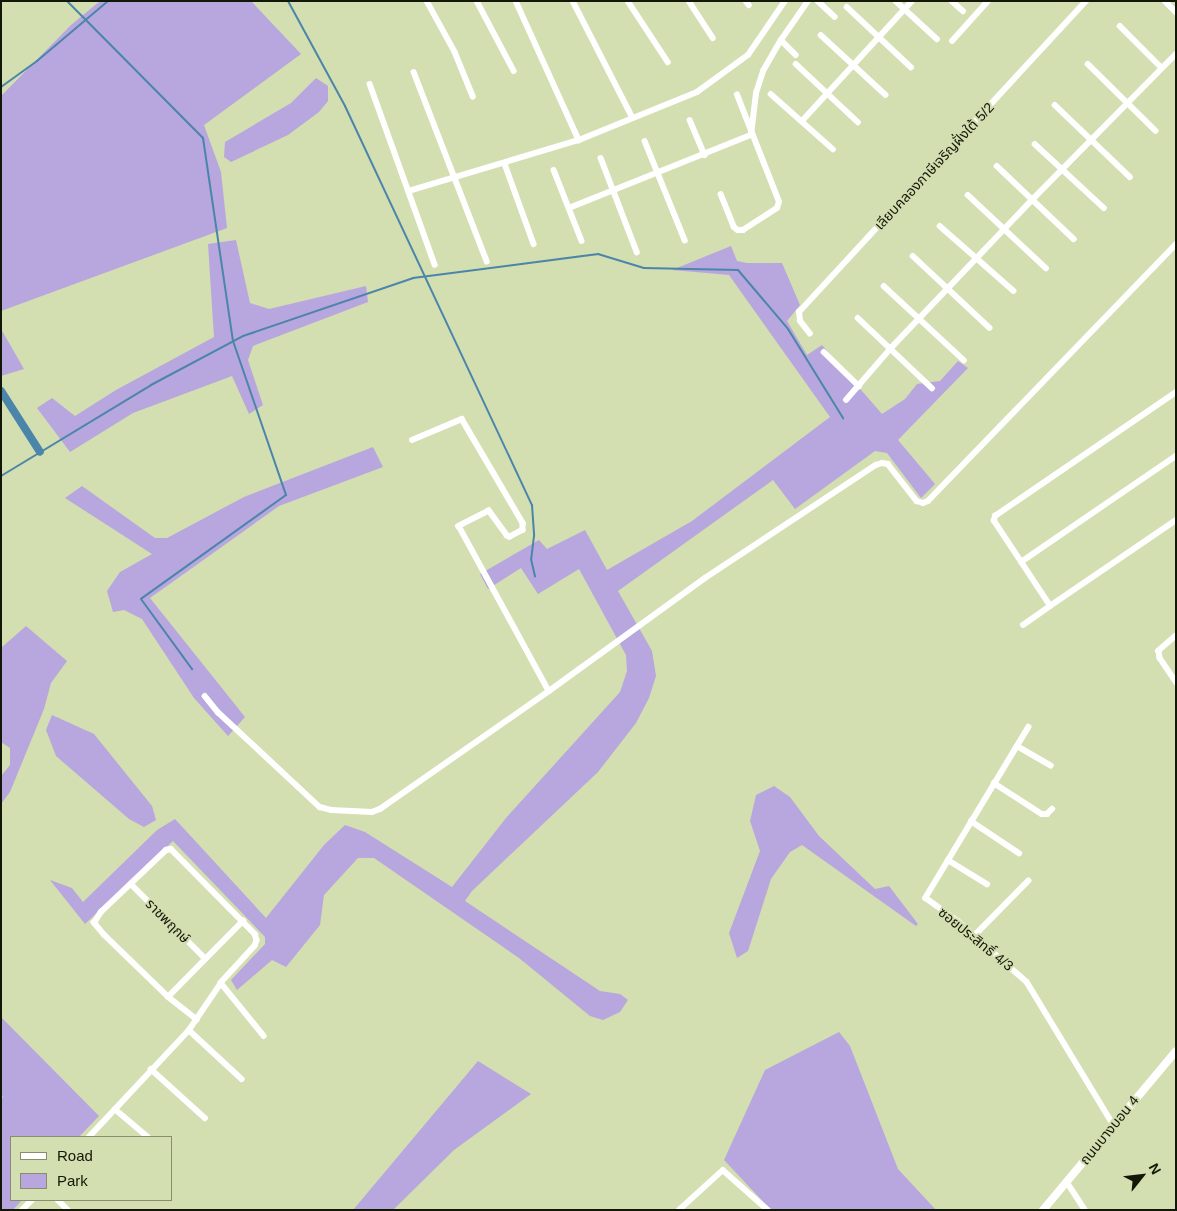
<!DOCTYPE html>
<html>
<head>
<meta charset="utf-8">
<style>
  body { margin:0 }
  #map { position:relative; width:1177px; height:1211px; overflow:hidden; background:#d3deb1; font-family:Helvetica,"Noto Sans Thai",sans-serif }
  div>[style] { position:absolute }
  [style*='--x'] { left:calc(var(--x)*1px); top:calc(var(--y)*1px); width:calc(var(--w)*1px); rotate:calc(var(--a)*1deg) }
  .green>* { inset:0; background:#b8a6df }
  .stream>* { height:2px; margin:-1px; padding:0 1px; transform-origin:1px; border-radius:1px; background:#4b85aa }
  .canal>* { height:8px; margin:-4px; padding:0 4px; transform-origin:4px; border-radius:4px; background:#4b85aa }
  .street>* { height:5.5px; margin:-2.75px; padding:0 2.75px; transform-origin:2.75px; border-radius:2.75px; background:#fff }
  .secondary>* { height:8px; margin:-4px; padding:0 4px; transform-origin:4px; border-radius:4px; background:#fff }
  span { translate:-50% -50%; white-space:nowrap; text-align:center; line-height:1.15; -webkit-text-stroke:4px #d3deb1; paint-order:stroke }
  .street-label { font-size:14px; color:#131707 }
  .frame { position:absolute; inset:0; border:2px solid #131707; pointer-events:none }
  .legend { position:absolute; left:10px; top:1136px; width:162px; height:65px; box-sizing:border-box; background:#d3deb1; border:1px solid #868e6d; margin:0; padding:6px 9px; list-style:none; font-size:15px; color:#131707 }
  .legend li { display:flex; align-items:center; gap:10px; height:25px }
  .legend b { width:25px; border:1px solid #868e6d }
  .north { position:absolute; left:1117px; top:1151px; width:50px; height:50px; -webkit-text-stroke:4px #d3deb1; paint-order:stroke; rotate:61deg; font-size:14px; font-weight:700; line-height:20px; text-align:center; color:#131707 }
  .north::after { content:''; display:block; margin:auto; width:18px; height:22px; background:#131707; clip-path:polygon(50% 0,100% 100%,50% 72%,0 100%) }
</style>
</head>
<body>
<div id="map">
  <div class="green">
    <i style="clip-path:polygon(100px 1px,251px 1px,301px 54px,204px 125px,221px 172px,227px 228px,1px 311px,1px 96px,71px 25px)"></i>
    <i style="clip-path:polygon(316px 78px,328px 86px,328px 101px,319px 112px,288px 135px,231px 162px,224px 157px,225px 142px,291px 103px)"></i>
    <i style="clip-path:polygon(236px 240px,250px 303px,269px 309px,366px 286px,368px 302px,253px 346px,248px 360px,263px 405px,249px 414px,232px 376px,133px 413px,70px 452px,37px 408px,52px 398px,75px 416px,116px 390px,214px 337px,208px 244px)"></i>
    <i style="clip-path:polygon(731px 246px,737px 261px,747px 263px,782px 263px,800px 305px,787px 321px,807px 355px,822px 345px,882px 414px,905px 399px,917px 384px,940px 381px,958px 361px,968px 368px,898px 440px,935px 484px,921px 498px,887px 453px,875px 451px,795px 509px,773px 480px,618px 591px,652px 651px,656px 676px,649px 698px,636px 723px,598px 772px,472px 891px,465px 901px,600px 991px,620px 994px,628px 1000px,620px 1012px,603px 1020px,590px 1016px,519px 958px,374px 858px,358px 858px,324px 895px,320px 925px,286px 967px,272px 960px,237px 990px,231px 980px,265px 944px,265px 937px,173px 841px,85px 924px,50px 880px,72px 888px,83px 902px,157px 830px,175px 819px,266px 918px,324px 845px,345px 825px,365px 832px,452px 887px,506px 818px,620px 692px,627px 671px,626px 655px,579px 569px,538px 594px,521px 568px,488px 589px,480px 574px,539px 540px,547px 549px,585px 530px,607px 570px,692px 521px,830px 417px,729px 275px,672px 270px)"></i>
    <i style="clip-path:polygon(1px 329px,24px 369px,1px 376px)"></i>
    <i style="clip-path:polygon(373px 447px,383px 467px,279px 506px,150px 598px,245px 717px,228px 736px,194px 698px,142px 619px,124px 610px,113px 612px,107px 591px,120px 572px,152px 554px,65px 498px,82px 486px,155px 538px,167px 538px,244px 497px)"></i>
    <i style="clip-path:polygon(26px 626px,67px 661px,51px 683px,44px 709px,10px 792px,1px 804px,1px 776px,10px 765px,10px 748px,1px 742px,1px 648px)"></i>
    <i style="clip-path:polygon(52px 715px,94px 734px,152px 806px,156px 820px,144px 827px,129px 819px,56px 756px,46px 730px)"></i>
    <i style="clip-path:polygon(774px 786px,790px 797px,819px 836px,875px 889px,889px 886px,918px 924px,916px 926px,802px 845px,790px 852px,771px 879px,748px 951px,737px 958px,729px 933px,760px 851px,750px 821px,756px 795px)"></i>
    <i style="clip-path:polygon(1px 1017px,99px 1116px,79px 1137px,11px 1137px,11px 1200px,22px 1200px,13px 1210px,1px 1210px,1px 1100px,3px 1097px,1px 1093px)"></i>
    <i style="clip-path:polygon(839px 1032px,850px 1046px,898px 1169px,936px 1210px,771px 1210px,724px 1160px,765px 1070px)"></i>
    <i style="clip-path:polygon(478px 1061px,531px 1094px,454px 1150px,393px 1210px,353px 1210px)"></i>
  </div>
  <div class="stream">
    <i style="--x:67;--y:1;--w:193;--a:45.2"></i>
    <i style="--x:203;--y:138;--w:205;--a:81.6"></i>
    <i style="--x:233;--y:341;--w:163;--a:71"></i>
    <i style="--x:286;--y:495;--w:178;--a:144.4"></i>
    <i style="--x:141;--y:599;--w:87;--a:53.9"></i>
    <i style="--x:288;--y:1;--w:119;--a:61.5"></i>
    <i style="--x:345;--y:106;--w:441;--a:64.9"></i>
    <i style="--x:532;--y:505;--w:31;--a:86"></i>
    <i style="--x:534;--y:536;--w:23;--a:97"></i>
    <i style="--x:531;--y:559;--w:18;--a:77"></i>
    <i style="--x:1;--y:87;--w:44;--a:-35.8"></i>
    <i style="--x:37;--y:61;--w:93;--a:-40.2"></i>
    <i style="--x:1;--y:476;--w:175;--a:-31.2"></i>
    <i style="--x:151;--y:385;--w:104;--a:-28"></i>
    <i style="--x:243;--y:336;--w:180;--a:-18.8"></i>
    <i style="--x:413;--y:278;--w:187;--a:-7.4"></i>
    <i style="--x:598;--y:254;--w:48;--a:16.9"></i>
    <i style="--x:644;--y:268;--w:94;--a:1.2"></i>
    <i style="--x:738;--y:270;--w:77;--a:49.7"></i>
    <i style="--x:788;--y:329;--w:105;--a:58.3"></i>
  </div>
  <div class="canal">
    <i style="--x:1;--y:391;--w:72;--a:57.4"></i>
  </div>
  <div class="street">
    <i style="--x:427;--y:1;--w:58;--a:61.2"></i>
    <i style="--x:455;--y:52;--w:48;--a:67.8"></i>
    <i style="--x:477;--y:1;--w:79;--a:62.1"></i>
    <i style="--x:516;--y:1;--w:153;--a:65.6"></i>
    <i style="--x:573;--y:1;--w:131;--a:62.9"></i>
    <i style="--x:628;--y:1;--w:73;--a:56.7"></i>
    <i style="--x:689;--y:1;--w:44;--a:57"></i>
    <i style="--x:746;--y:1;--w:5;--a:53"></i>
    <i style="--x:818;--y:1;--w:23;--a:43"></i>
    <i style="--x:896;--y:1;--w:56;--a:42.8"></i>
    <i style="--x:952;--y:1;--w:15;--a:42"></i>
    <i style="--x:1165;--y:1;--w:16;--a:45"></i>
    <i style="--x:847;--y:7;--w:88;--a:43.2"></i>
    <i style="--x:1120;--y:26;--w:59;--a:45"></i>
    <i style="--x:821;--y:35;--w:88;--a:42.7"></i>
    <i style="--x:781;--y:40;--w:21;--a:45"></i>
    <i style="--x:952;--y:41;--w:54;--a:-48"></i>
    <i style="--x:796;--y:64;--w:85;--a:43.1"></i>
    <i style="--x:1088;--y:64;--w:95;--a:44.6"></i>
    <i style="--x:414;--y:72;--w:203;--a:68.9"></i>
    <i style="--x:370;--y:84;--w:192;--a:70.2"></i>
    <i style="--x:771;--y:94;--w:83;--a:41.6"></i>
    <i style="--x:1055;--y:105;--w:104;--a:43.8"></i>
    <i style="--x:690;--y:120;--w:38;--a:67"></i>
    <i style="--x:802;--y:121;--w:163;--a:-47.5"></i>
    <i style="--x:645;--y:141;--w:107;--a:68"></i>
    <i style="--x:1035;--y:144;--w:94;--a:42.8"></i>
    <i style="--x:601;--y:158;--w:101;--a:69"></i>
    <i style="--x:505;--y:164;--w:85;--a:70.1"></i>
    <i style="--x:997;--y:166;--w:106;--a:43.5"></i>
    <i style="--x:554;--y:170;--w:76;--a:68.5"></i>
    <i style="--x:409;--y:191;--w:177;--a:-16.7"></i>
    <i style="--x:579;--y:140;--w:127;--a:-22.1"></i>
    <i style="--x:697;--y:92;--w:63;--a:-36"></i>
    <i style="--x:748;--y:55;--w:65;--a:-55.6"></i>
    <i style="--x:721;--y:194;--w:35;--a:68"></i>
    <i style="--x:734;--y:227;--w:5;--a:37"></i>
    <i style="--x:738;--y:230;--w:5;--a:0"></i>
    <i style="--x:743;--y:230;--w:40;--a:-32.9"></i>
    <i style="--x:777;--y:208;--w:6;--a:-72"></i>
    <i style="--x:779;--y:202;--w:115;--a:-111.4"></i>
    <i style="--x:968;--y:195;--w:107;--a:43.1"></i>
    <i style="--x:569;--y:208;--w:196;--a:-21.9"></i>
    <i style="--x:751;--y:135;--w:42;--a:-83.2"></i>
    <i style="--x:756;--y:93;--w:23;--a:-72"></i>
    <i style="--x:763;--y:71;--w:36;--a:-60"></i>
    <i style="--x:781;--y:40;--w:47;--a:-55.3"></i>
    <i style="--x:940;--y:226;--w:98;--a:41.3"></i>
    <i style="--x:913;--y:256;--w:105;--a:43.1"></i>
    <i style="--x:884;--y:286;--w:109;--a:42.8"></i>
    <i style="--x:858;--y:318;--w:102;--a:43.4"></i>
    <i style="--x:810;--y:334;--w:16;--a:-128"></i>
    <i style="--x:800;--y:321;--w:9;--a:-96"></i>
    <i style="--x:799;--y:312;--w:423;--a:-47.3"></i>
    <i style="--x:824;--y:352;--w:49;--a:44.2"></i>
    <i style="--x:846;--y:400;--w:69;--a:-49.1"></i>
    <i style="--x:891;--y:348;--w:206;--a:-46.4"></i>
    <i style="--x:1033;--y:199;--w:204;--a:-45.4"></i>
    <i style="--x:412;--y:440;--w:54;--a:-22.8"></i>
    <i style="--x:462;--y:419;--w:121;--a:59.6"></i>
    <i style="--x:523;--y:523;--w:7;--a:90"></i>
    <i style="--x:523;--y:530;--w:15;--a:152"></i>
    <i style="--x:510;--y:537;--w:3;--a:-162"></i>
    <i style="--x:507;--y:536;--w:31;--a:-126"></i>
    <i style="--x:489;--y:511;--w:34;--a:153"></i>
    <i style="--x:459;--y:526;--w:188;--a:61.4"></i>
    <i style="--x:1021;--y:562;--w:188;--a:-34.4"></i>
    <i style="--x:1050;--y:606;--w:153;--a:-34.3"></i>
    <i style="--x:1023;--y:625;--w:33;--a:-35"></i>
    <i style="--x:1050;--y:606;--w:102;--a:-123.4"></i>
    <i style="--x:994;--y:521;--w:5;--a:-79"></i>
    <i style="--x:995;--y:516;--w:219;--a:-34.4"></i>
    <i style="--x:1176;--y:636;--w:23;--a:139"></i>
    <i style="--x:1159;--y:651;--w:7;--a:82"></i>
    <i style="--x:1160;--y:658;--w:29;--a:56"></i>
    <i style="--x:205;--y:696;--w:21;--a:51"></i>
    <i style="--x:218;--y:712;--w:139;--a:43"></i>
    <i style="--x:320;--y:807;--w:11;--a:15"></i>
    <i style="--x:331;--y:810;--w:41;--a:2.8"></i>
    <i style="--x:372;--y:812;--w:9;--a:-21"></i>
    <i style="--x:380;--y:809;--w:206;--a:-34.9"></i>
    <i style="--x:549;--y:691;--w:193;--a:-35.9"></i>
    <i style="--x:705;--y:578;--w:205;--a:-33.5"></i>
    <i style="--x:876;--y:465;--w:6;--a:-18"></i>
    <i style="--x:882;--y:463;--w:6;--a:9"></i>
    <i style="--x:888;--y:464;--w:47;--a:51.9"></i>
    <i style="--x:917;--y:501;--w:6;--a:18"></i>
    <i style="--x:923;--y:503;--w:5;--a:-22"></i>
    <i style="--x:928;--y:501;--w:357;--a:-46"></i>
    <i style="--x:1029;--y:727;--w:200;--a:121.1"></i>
    <i style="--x:926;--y:898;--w:39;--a:36"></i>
    <i style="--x:958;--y:921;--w:92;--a:41.5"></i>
    <i style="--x:1027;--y:982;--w:166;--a:58.8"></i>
    <i style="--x:1017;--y:746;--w:39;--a:30"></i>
    <i style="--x:994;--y:783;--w:57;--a:32.9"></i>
    <i style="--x:1042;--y:814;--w:5;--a:0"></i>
    <i style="--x:1047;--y:814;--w:7;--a:-45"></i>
    <i style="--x:971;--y:821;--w:58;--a:33.7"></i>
    <i style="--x:948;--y:860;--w:46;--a:31.6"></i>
    <i style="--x:131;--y:884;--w:105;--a:45"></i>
    <i style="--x:975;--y:935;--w:76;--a:-45.5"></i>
    <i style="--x:168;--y:997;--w:107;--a:-45.4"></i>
    <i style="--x:197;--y:1020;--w:37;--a:-142"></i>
    <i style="--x:168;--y:997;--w:89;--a:-135.9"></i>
    <i style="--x:104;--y:935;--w:16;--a:-130"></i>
    <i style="--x:94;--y:923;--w:13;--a:-58"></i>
    <i style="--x:101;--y:912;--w:90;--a:-43.6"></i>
    <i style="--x:166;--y:850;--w:5;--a:-11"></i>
    <i style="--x:171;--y:849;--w:120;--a:45.3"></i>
    <i style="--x:255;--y:934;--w:6;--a:72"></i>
    <i style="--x:257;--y:940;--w:6;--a:108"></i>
    <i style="--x:255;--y:946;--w:50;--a:132.6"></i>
    <i style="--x:221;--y:983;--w:68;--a:50.9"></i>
    <i style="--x:189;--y:1030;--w:72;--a:42.8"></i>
    <i style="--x:151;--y:1069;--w:73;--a:42.2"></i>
    <i style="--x:115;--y:1109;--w:43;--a:40.3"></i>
    <i style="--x:89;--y:1137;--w:146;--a:-46.9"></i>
    <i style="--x:189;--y:1030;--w:57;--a:-55.8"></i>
    <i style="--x:1067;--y:1182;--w:33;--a:57"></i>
    <i style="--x:58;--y:1200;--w:14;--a:45"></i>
    <i style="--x:22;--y:1210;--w:14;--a:-45"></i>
    <i style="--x:679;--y:1210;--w:59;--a:-42.3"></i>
    <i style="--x:723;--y:1170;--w:60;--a:41.6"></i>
  </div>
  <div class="secondary">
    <i style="--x:1043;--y:1210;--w:207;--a:-50.1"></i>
  </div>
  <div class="street-label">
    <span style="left:934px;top:166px;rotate:-47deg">เลียบคลองภาษีเจริญฝั่งใต้ 5/2</span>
    <span style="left:168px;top:921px;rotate:45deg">ราชพฤกษ์</span>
    <span style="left:976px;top:939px;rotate:39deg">ซอยประสิทธิ์ 4/3</span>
    <span style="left:1109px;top:1130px;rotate:-51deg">ถนนบางบอน 4</span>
  </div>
  <div class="frame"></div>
  <ul class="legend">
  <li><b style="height:6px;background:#fff"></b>Road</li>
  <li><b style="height:14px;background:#b8a6df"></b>Park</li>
  </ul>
  <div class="north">N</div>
</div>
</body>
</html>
